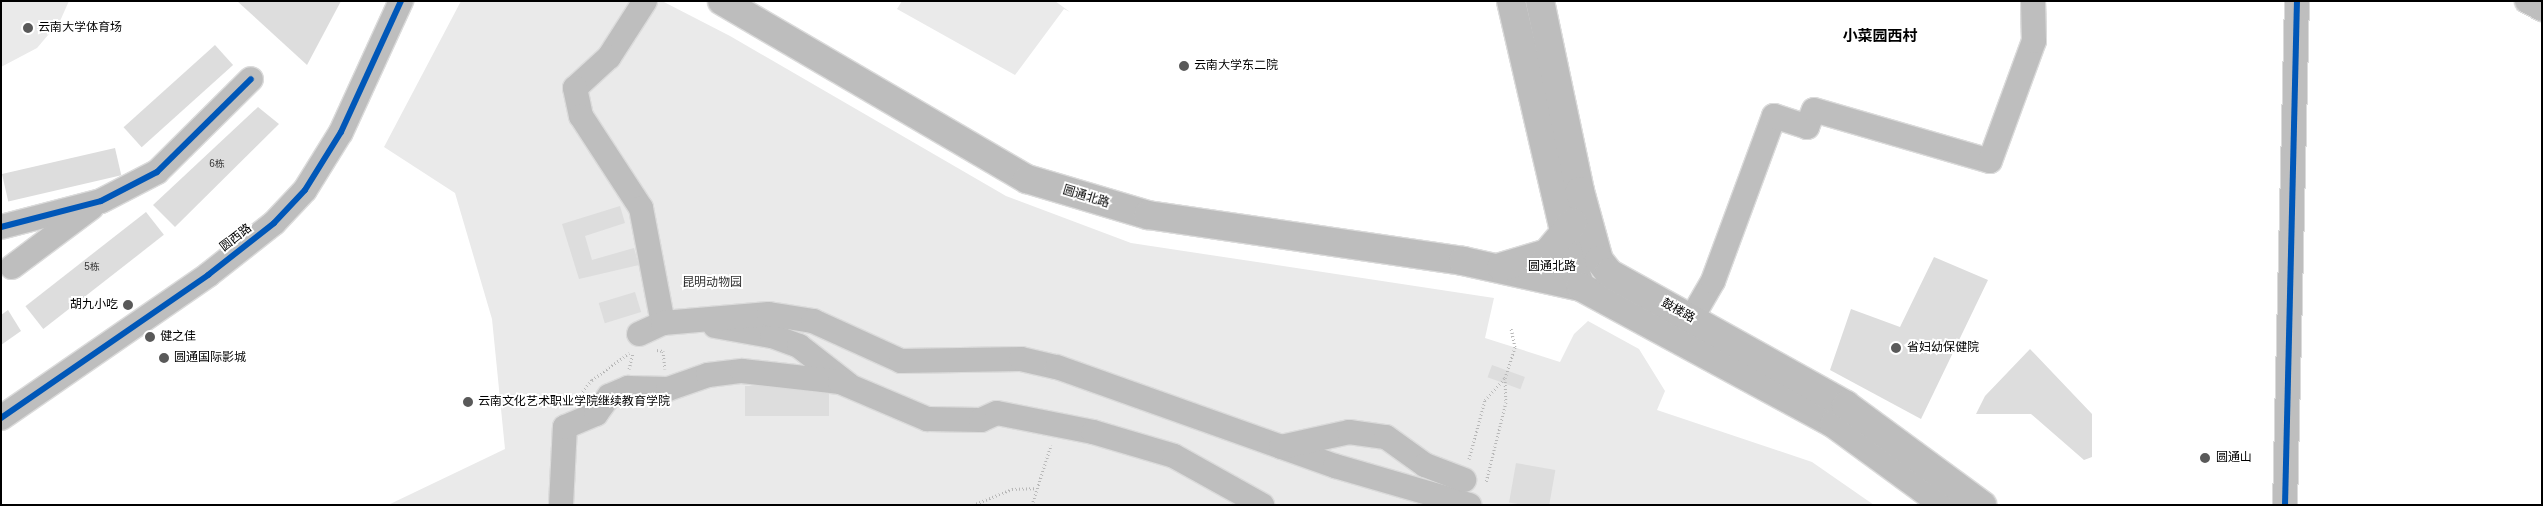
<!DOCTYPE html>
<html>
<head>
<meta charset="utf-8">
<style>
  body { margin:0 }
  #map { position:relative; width:2543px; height:506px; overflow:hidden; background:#fff; font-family:Helvetica,"Noto Sans SC",sans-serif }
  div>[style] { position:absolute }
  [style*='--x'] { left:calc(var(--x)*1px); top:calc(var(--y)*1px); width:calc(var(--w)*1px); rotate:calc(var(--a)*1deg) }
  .green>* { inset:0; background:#eaeaea }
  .building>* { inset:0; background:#ddd; transform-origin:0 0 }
  .path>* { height:3px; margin-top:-1.5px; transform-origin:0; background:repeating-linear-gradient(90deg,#b8b8b8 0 1px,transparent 0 3.5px) }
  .roads { filter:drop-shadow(1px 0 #dbdbdb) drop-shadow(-1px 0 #dbdbdb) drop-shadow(0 1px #dbdbdb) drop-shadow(0 -1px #dbdbdb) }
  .minor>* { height:24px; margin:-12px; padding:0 12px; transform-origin:12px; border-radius:12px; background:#bebebe }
  .major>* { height:28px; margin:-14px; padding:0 14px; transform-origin:14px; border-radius:14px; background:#bdbdbd }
  .cycleway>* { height:6px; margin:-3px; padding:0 3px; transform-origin:3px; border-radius:3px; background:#0057b8 }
  .dots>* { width:14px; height:14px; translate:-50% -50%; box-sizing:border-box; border:2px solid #fff; border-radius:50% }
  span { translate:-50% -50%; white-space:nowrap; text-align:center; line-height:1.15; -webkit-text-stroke:4px #fff; paint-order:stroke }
  .number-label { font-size:10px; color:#373737 }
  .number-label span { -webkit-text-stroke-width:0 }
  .poi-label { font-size:12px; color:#000 }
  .left { translate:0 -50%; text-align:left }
  .right { translate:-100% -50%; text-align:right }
  .street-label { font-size:12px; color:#000 }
  .park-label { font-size:12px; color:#303030 }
  .quarter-label { font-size:15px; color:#000; font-weight:700 }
  .frame { position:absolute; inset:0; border:2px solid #000; pointer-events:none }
</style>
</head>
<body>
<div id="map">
  <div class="green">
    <i style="clip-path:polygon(1px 1px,69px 1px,60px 21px,37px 48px,1px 67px)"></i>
    <i style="clip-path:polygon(461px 1px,662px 1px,730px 36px,1006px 196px,1131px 243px,1494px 298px,1485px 338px,1560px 362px,1574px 334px,1588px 321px,1639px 349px,1665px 391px,1657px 410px,1812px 462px,1874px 505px,388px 505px,505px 449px,492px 319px,455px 193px,384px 147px)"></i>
    <i style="clip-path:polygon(902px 1px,1055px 1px,1070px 12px,1064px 9px,1015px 75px,897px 9px)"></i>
  </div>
  <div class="building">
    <i style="clip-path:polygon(237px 1px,341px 1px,307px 65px)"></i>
    <i style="left:215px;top:45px;width:27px;height:123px;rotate:48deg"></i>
    <i style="clip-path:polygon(258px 107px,279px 124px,175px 227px,153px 205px)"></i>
    <i style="left:115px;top:148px;width:28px;height:116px;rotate:77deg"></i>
    <i style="clip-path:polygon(620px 206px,625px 223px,585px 236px,592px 260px,634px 248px,639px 265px,579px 279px,562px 224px)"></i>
    <i style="left:146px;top:212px;width:29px;height:153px;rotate:52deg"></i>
    <i style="clip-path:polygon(1934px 257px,1988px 280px,1921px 419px,1830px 370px,1851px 309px,1900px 327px)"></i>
    <i style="left:635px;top:292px;width:21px;height:38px;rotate:73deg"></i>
    <i style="clip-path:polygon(8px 310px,21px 331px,1px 345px,1px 315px)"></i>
    <i style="clip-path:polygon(2030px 349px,2092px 414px,2092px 457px,2084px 460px,2031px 414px,1976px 414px,1985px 396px)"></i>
    <i style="left:1492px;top:365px;width:35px;height:13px;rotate:20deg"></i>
    <i style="left:745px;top:386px;width:84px;height:30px"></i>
    <i style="left:1516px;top:463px;width:40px;height:40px;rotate:10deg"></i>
  </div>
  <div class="path">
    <i style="--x:657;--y:350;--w:6;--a:9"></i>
    <i style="--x:663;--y:351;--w:18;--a:84"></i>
    <i style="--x:629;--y:369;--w:16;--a:-76"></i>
    <i style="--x:1505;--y:378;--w:33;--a:-72"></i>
    <i style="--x:1515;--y:347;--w:19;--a:-102"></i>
    <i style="--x:578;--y:397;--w:22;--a:-51"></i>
    <i style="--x:592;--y:380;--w:46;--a:-36.1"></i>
    <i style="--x:1469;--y:459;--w:61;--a:-74.8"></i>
    <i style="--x:1485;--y:400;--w:30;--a:-48"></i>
    <i style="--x:1505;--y:378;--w:24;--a:88"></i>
    <i style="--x:1506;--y:402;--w:82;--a:104"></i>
    <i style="--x:973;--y:505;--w:42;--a:-22.3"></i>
    <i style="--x:1012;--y:489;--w:23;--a:-2"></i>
    <i style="--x:1032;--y:505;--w:63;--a:-72.4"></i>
  </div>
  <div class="roads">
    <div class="minor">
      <i style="--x:645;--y:1;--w:67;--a:122.7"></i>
      <i style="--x:609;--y:57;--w:46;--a:137.6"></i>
      <i style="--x:575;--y:88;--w:29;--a:78"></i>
      <i style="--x:581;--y:116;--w:110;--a:56.9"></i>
      <i style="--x:641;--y:208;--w:117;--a:79.2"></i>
      <i style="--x:2527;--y:1;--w:17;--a:28"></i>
      <i style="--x:1;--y:227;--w:103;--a:-14.6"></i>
      <i style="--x:101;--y:201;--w:63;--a:-27.4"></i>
      <i style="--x:157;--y:172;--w:132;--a:-44.7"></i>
      <i style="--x:12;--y:267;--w:99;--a:-36.8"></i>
      <i style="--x:1691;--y:319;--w:44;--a:-59.9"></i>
      <i style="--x:1713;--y:281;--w:176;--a:-69.7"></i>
      <i style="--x:1774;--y:116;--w:35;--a:18"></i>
      <i style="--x:1807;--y:127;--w:18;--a:-68"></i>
      <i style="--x:1814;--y:110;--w:183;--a:16.2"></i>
      <i style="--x:1990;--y:161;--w:128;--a:-69.9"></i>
      <i style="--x:2034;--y:41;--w:40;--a:-91.4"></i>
      <i style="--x:715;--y:326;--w:58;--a:10"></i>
      <i style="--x:772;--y:336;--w:29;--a:20"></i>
      <i style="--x:799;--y:346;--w:63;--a:38"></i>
      <i style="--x:639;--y:334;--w:26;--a:-25"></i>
      <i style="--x:663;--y:323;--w:106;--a:-4.9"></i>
      <i style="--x:769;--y:314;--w:45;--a:9"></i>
      <i style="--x:813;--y:321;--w:97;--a:24.4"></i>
      <i style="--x:901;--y:361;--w:120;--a:-1"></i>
      <i style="--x:1021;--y:359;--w:37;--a:13"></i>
      <i style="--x:1057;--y:367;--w:295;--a:19.6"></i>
      <i style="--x:1335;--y:466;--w:140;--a:16.2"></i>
      <i style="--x:1;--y:418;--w:252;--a:-34.6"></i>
      <i style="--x:208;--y:275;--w:84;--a:-38.2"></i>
      <i style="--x:274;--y:223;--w:45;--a:-46.8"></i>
      <i style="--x:305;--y:190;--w:68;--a:-58.2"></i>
      <i style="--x:341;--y:132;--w:144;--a:-65.4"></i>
      <i style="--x:1281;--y:447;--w:70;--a:-12.4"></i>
      <i style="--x:1349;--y:432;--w:37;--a:8"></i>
      <i style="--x:1386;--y:437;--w:48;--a:35.7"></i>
      <i style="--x:1425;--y:465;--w:42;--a:21"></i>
      <i style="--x:561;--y:505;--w:78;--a:-87.1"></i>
      <i style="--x:565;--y:427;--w:34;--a:-23"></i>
      <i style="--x:596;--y:414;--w:22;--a:-54"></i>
      <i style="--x:609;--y:396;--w:21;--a:-23"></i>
      <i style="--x:628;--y:388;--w:40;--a:1.4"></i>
      <i style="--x:668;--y:389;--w:42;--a:-19.3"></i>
      <i style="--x:708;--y:375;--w:34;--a:-7"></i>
      <i style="--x:742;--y:371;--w:99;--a:6.4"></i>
      <i style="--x:840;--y:382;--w:95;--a:23"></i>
      <i style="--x:927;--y:419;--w:54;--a:1.1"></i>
      <i style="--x:981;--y:420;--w:17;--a:-24"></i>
      <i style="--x:997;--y:413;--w:98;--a:11.2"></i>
      <i style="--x:1093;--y:432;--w:84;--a:16.5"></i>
      <i style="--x:1174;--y:456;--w:101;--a:29.1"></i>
      <i style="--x:2285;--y:505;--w:504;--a:-88.64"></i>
    </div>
    <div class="major">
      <i style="--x:722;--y:1;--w:353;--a:30.3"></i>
      <i style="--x:1027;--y:179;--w:126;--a:16.6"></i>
      <i style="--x:1148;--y:215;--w:318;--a:8.3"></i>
      <i style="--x:1463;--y:261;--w:121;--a:12.4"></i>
      <i style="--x:1511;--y:1;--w:263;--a:77"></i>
      <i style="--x:1570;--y:257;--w:32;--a:70"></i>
      <i style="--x:1581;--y:287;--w:288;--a:28.4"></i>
      <i style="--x:1834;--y:424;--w:137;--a:36.1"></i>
      <i style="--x:1540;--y:1;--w:194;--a:78.1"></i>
      <i style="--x:1580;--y:191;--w:72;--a:74.6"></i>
      <i style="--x:1599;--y:260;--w:16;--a:52"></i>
      <i style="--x:1609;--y:273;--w:271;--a:29.1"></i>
      <i style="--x:1846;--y:405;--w:169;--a:36.3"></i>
      <i style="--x:1501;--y:267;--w:48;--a:-16.9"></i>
      <i style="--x:1547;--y:253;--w:40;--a:-50"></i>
    </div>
  </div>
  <div class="cycleway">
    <i style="--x:1;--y:227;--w:103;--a:-14.6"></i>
    <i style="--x:101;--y:201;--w:63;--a:-27.4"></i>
    <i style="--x:157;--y:172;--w:132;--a:-44.7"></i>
    <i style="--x:1;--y:418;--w:252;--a:-34.6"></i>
    <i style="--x:208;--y:275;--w:84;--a:-38.2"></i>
    <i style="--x:274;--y:223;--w:45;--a:-46.8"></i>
    <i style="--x:305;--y:190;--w:68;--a:-58.2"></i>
    <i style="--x:341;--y:132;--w:144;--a:-65.4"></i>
    <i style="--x:2285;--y:505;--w:504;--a:-88.64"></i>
  </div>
  <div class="dots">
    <i style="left:28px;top:28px;background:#595959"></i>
    <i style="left:1184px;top:66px;background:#595959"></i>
    <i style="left:128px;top:305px;background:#595959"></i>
    <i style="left:150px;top:337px;background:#595959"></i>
    <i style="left:1896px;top:348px;background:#595959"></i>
    <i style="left:164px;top:358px;background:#595959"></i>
    <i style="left:468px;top:402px;background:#595959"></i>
    <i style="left:2205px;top:458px;background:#595959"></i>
  </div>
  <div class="number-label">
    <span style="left:217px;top:164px">6栋</span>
    <span style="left:92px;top:267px">5栋</span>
  </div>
  <div class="poi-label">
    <span class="left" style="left:38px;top:28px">云南大学体育场</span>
    <span class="left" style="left:1194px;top:66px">云南大学东二院</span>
    <span class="right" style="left:118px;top:305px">胡九小吃</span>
    <span class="left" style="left:160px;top:337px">健之佳</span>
    <span class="left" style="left:1907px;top:348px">省妇幼保健院</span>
    <span class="left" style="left:174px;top:358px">圆通国际影城</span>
    <span class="left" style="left:478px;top:402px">云南文化艺术职业学院继续教育学院</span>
    <span class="left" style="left:2216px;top:458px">圆通山</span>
  </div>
  <div class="street-label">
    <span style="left:1086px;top:197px;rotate:17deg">圆通北路</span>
    <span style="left:236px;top:238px;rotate:-38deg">圆西路</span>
    <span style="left:1552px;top:267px">圆通北路</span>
    <span style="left:1678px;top:311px;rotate:29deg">鼓楼路</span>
  </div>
  <div class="park-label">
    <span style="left:712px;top:283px">昆明动物园</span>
  </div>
  <div class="quarter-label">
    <span style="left:1880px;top:36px">小菜园西村</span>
  </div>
  <div class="frame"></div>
</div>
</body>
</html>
